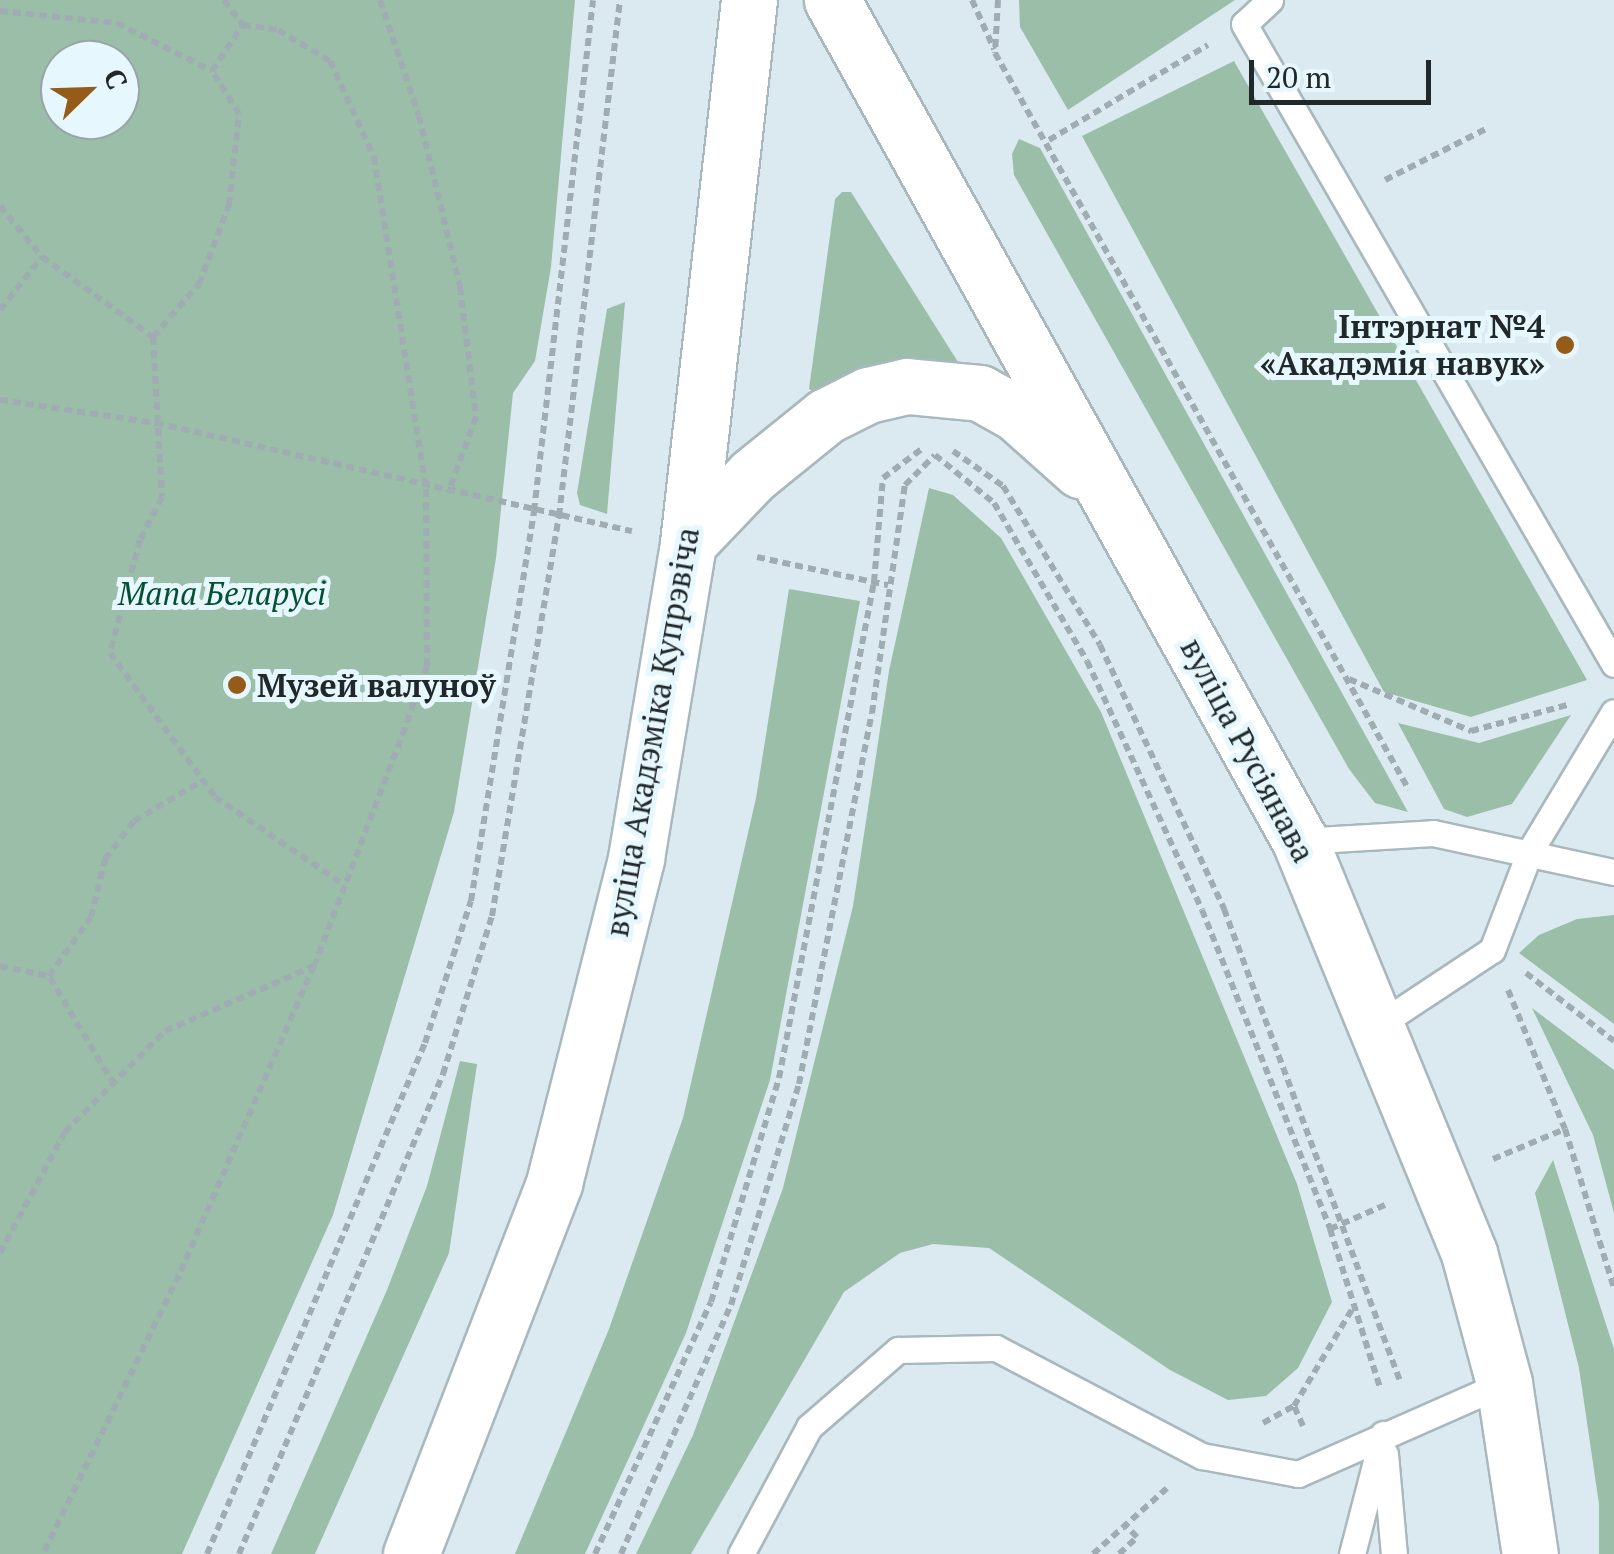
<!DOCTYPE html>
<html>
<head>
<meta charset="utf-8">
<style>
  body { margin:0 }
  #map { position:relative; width:1614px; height:1554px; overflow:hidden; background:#daeaf0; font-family:"PT Serif",serif }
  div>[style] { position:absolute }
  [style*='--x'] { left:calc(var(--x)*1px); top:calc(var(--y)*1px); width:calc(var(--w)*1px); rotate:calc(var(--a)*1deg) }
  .green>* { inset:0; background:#9bbea9 }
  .path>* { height:6px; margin-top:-3px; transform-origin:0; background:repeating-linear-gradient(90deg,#9facb1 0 8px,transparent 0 13px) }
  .roads { filter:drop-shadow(2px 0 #a8b8bd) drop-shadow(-2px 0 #a8b8bd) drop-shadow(0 2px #a8b8bd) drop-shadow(0 -2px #a8b8bd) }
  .lane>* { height:25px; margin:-12.5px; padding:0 12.5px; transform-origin:12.5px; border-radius:12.5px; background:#fff }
  .secondary>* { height:55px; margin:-27.5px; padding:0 27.5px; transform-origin:27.5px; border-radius:27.5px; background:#fff }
  .dots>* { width:28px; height:28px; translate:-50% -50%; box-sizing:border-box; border:5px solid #e7f7fe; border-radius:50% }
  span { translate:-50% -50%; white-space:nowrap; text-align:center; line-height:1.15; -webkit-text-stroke:10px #e7f7fe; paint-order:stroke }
  .poi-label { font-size:32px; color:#21282a; font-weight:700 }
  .right { translate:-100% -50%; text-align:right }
  .left { translate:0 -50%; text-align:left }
  .park-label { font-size:32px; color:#055032; font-style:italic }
  .street-label { font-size:32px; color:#21282a }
  .north { position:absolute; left:40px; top:40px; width:100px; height:100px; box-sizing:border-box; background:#e7f7fe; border:2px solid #98a4a9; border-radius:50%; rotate:67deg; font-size:28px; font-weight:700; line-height:40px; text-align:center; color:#21282a }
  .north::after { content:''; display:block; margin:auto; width:35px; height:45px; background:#955c19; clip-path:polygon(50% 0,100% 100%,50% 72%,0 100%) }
  .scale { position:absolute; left:1249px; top:60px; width:182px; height:45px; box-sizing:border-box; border:5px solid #21282a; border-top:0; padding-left:12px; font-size:30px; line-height:35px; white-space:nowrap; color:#21282a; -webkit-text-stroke:8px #e7f7fe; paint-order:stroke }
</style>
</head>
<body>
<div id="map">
  <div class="green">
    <i style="clip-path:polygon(evenodd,0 0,575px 0,551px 267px,535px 361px,513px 393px,496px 558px,454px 812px,333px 1215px,182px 1554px,0 1554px,0 0,60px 60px,120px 60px,120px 120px,60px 120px,60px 60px)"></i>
    <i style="clip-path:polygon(1019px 0,1235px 0,1068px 110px,1020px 27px)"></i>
    <i style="clip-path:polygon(1234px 61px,1587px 680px,1471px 717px,1384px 692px,1082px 136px)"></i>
    <i style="clip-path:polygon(1019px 139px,1040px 148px,1408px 812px,1375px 803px,1349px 769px,1014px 175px,1012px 154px)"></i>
    <i style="clip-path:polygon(842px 192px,851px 192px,958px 362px,924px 364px,826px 398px,809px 389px,835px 199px)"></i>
    <i style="clip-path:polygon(625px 302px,607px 514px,580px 505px,577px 493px,607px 309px)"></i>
    <i style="clip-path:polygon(929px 488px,953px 495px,1001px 538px,1101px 712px,1297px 1184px,1332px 1302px,1298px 1368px,1266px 1396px,1228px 1400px,1170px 1370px,989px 1248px,933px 1244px,900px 1253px,844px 1292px,691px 1554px,636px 1554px,693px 1435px,783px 1188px,853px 906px,889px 671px)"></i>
    <i style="clip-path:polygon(789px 589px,860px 601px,770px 1080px,686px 1333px,585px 1554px,515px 1554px,609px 1329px,683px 1118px,756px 798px)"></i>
    <i style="clip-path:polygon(1571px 715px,1512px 804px,1467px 817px,1444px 809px,1398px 723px,1479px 743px)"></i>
    <i style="clip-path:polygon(1614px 915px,1614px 1024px,1519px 953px,1539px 935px,1577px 919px)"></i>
    <i style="clip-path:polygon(1532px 1008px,1614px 1070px,1614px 1213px,1593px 1135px)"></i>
    <i style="clip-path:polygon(460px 1061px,477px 1064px,449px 1253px,315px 1554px,271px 1554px,387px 1290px,427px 1186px)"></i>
    <i style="clip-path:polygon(1553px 1160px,1614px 1349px,1614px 1554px,1599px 1554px,1599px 1504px,1579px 1368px,1535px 1193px)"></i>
  </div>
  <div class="path">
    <i style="--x:224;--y:0;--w:31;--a:53"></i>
    <i style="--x:380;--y:0;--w:122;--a:71.4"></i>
    <i style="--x:419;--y:116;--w:176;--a:76.5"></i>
    <i style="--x:460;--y:287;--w:131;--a:83"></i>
    <i style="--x:476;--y:417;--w:81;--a:110.2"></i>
    <i style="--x:972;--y:0;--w:54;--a:65.8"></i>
    <i style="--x:998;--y:0;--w:53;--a:93.2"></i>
    <i style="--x:995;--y:53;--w:845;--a:60.68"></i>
    <i style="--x:0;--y:11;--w:118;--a:5.9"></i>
    <i style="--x:117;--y:23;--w:106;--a:26.8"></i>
    <i style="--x:212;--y:71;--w:55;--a:-56"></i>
    <i style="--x:243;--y:25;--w:35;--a:8"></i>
    <i style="--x:278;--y:30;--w:61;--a:30.8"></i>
    <i style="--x:330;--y:61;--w:106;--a:65.4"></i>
    <i style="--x:374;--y:157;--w:336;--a:81.1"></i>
    <i style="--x:426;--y:489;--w:177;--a:89.7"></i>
    <i style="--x:427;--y:666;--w:66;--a:109.5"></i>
    <i style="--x:405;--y:728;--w:255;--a:110.9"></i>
    <i style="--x:314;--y:966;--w:337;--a:113.6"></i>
    <i style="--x:179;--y:1275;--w:310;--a:116"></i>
    <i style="--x:1049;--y:140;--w:185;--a:-30.9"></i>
    <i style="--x:1385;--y:180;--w:113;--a:-26.8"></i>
    <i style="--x:0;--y:206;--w:66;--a:50.5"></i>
    <i style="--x:42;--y:257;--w:137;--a:35.8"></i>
    <i style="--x:153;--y:337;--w:160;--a:86.8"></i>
    <i style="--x:162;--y:497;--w:48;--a:117.1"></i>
    <i style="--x:140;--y:540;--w:117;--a:104.9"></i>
    <i style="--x:110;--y:653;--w:178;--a:53.9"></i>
    <i style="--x:215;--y:797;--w:153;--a:34.3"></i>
    <i style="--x:0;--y:310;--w:68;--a:-51.6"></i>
    <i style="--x:153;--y:337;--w:70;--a:-49"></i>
    <i style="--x:199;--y:284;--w:85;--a:-69.2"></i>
    <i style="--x:229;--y:205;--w:92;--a:-83.7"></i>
    <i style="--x:239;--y:114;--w:51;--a:-122.1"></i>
    <i style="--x:0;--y:400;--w:158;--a:8.4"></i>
    <i style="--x:156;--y:423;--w:488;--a:12.8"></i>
    <i style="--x:953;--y:451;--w:61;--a:35"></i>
    <i style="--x:1003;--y:486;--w:186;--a:58.6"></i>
    <i style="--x:1100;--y:645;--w:292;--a:64.8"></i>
    <i style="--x:1224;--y:909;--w:504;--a:69.55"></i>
    <i style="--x:757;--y:557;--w:134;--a:12.1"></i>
    <i style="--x:1349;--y:679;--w:133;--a:23.1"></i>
    <i style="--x:1471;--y:731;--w:99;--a:-15.2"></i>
    <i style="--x:0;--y:966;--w:50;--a:11.5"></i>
    <i style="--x:1526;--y:973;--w:111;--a:37.7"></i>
    <i style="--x:1508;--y:990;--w:150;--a:67.7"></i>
    <i style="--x:1565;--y:1129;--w:166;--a:72.9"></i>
    <i style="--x:114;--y:1085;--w:127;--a:-120.8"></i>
    <i style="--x:49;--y:976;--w:72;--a:-54.6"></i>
    <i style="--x:91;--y:917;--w:60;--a:-76.4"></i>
    <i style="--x:105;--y:859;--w:48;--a:-52.7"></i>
    <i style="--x:134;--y:821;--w:81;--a:-30.4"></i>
    <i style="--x:1493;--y:1159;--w:78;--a:-22.6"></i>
    <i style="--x:1330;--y:1229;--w:60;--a:-23.6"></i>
    <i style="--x:0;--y:1253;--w:137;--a:-61.8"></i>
    <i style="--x:65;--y:1132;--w:142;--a:-45.3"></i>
    <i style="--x:165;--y:1031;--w:163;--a:-23.6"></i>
    <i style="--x:1263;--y:1423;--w:35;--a:-29"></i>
    <i style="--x:1303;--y:1426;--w:22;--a:-114"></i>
    <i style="--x:1294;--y:1406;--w:114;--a:-59"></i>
    <i style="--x:207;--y:1554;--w:556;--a:-66.9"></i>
    <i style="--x:425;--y:1043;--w:149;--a:-72.1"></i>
    <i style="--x:471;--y:901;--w:395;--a:-80.8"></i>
    <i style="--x:534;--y:511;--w:514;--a:-83.41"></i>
    <i style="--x:239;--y:1554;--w:522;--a:-66.97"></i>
    <i style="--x:443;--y:1074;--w:165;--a:-72.8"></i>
    <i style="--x:492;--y:916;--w:406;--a:-80.5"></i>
    <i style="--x:559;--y:516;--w:520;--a:-83.26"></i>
    <i style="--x:595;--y:1554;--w:277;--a:-65.3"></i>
    <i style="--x:711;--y:1302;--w:234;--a:-73.1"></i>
    <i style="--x:779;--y:1078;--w:505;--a:-79.16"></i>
    <i style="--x:874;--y:582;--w:104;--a:-85.1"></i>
    <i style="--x:883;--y:478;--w:50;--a:-36.9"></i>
    <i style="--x:621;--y:1554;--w:272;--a:-66.2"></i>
    <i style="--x:731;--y:1305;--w:231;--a:-72.9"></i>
    <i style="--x:799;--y:1084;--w:378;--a:-78.9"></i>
    <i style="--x:872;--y:713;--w:230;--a:-81.8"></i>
    <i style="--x:905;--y:485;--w:42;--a:-45"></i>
    <i style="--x:935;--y:455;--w:76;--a:39.1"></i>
    <i style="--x:994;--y:503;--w:183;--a:59.5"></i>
    <i style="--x:1087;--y:661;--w:274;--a:65.2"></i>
    <i style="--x:1202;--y:910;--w:344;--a:68.1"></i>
    <i style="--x:1330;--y:1229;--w:167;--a:72.5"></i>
    <i style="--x:1093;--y:1554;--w:99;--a:-41.7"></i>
    <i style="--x:1119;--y:1554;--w:25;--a:-43"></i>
    <i style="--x:1137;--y:1537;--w:17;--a:-135"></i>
  </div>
  <div class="roads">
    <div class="lane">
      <i style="--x:1270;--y:0;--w:35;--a:137"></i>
      <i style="--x:1244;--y:24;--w:739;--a:59.97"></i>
      <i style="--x:1300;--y:841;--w:133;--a:-3.4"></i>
      <i style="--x:1433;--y:833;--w:185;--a:12.2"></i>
      <i style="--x:1380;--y:1024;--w:134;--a:-33.5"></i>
      <i style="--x:1492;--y:950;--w:106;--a:-69"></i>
      <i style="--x:1530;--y:851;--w:162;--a:-58.9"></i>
      <i style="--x:1385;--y:1454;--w:100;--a:84.9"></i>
      <i style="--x:741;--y:1554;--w:144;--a:-61.8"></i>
      <i style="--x:809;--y:1427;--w:118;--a:-40.9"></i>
      <i style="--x:898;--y:1350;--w:98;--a:-1.2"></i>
      <i style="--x:996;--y:1348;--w:233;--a:27.7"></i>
      <i style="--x:1202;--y:1456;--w:98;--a:10.6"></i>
      <i style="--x:1298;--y:1474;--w:225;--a:-23.8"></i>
      <i style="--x:1352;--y:1554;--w:124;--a:-75.5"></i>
    </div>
    <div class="secondary">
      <i style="--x:832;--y:0;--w:962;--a:60.9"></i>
      <i style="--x:1300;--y:841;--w:445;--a:67.7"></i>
      <i style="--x:1469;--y:1253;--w:135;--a:74.9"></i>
      <i style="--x:1504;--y:1383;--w:173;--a:81.4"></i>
      <i style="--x:688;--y:543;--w:94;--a:-46.3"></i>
      <i style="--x:753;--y:475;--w:94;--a:-38.9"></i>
      <i style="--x:826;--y:416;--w:47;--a:-26.6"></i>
      <i style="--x:868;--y:395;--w:40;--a:-13"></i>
      <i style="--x:907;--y:386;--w:73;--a:5.5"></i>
      <i style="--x:980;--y:393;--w:41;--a:29.1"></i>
      <i style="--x:1016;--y:413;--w:86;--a:41.7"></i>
      <i style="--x:411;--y:1554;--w:398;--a:-68.9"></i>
      <i style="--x:554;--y:1183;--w:335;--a:-75.8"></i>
      <i style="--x:636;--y:858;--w:319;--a:-80.6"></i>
      <i style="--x:688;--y:543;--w:546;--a:-83.59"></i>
    </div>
  </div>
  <div class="dots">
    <i style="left:1565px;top:345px;background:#955c19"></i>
    <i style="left:237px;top:685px;background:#955c19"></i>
  </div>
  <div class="poi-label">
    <span class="right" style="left:1545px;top:345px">Інтэрнат №4<br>«Акадэмія навук»</span>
    <span class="left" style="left:257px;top:685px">Музей валуноў</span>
  </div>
  <div class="park-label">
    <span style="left:222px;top:593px">Мапа Беларусі</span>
  </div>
  <div class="street-label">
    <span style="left:652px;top:732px;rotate:-80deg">вуліца Акадэміка Купрэвіча</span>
    <span style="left:1248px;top:750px;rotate:62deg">вуліца Русіянава</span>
  </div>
  <div class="north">С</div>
  <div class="scale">20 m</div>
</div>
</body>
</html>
